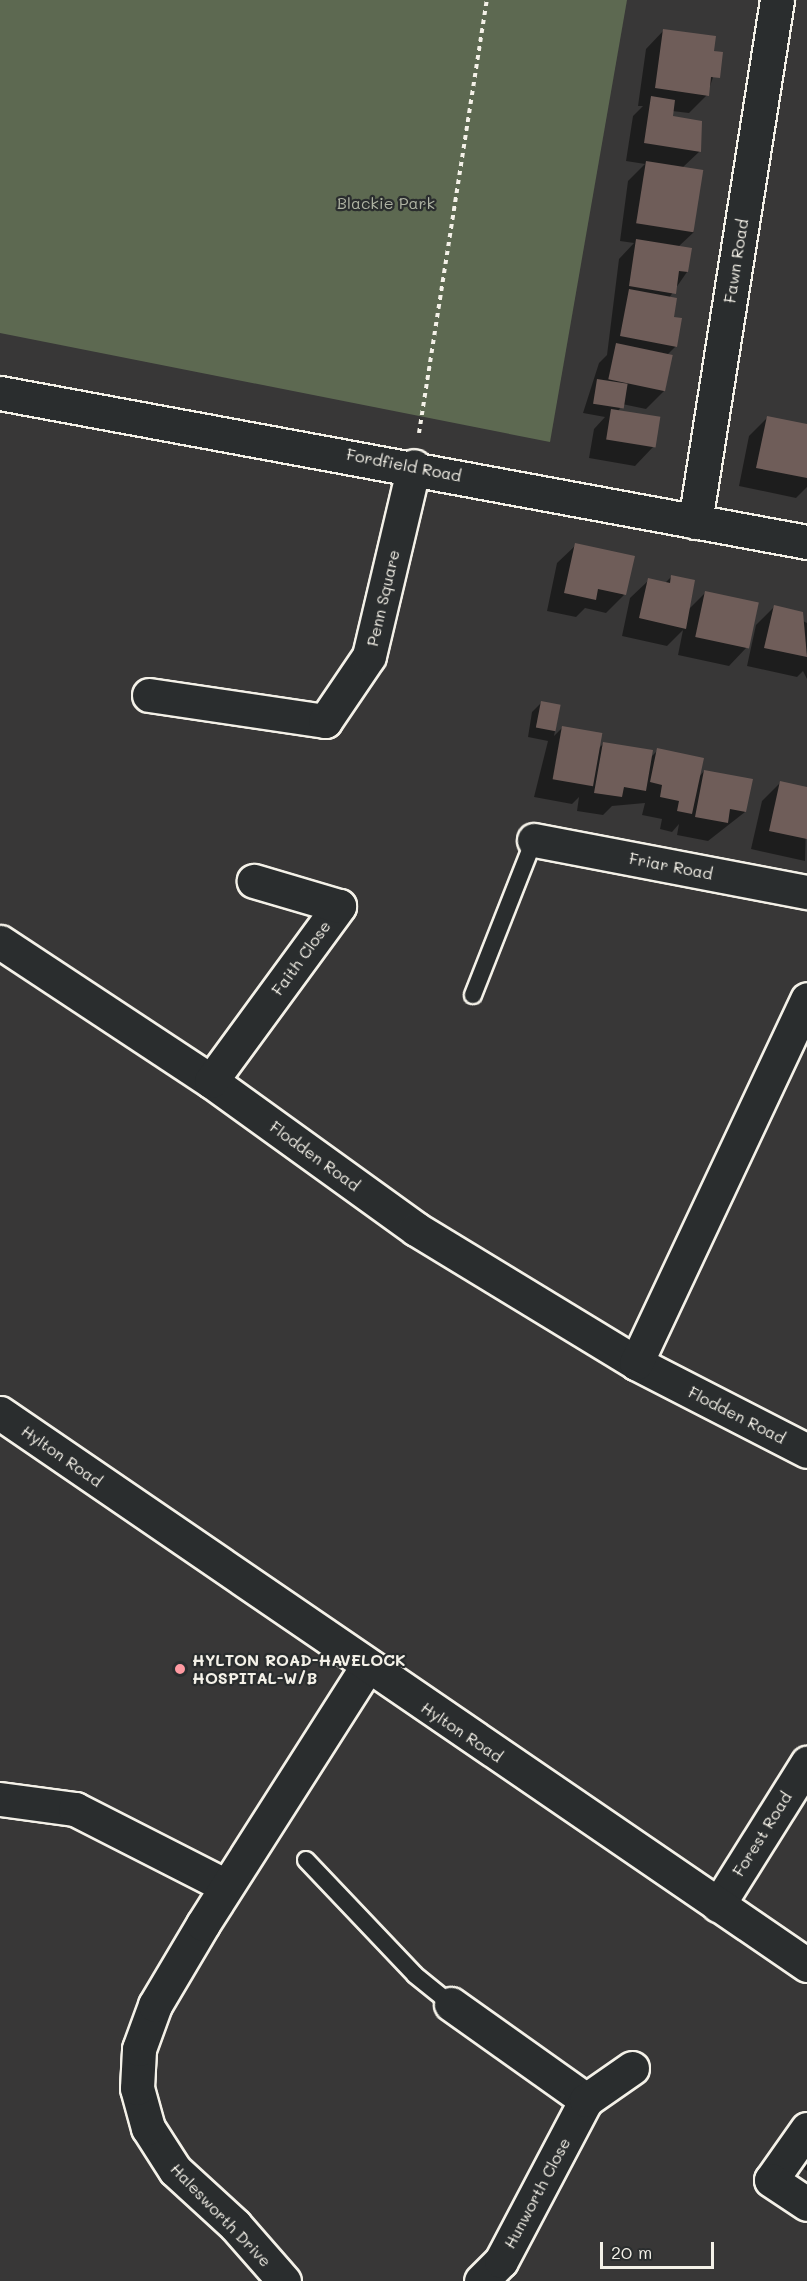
<!DOCTYPE html>
<html>
<head>
<meta charset="utf-8">
<style>
  body { margin:0 }
  #map { position:relative; width:807px; height:2281px; overflow:hidden; background:#383737; font-family:Mali,sans-serif }
  div>[style] { position:absolute }
  [style*='--x'] { left:calc(var(--x)*1px); top:calc(var(--y)*1px); width:calc(var(--w)*1px); rotate:calc(var(--a)*1deg) }
  .green>* { inset:0; background:#5d6951 }
  .shadow>* { inset:0; background:#0007 }
  .building>* { inset:0; background:#6f5d59; transform-origin:0 0 }
  .path>* { height:4px; margin-top:-2px; transform-origin:0; background:repeating-linear-gradient(90deg,#f4f1e8 0 4.5px,transparent 0 9px) }
  .roads { filter:drop-shadow(2px 0 #f4f1e8) drop-shadow(-2px 0 #f4f1e8) drop-shadow(0 2px #f4f1e8) drop-shadow(0 -2px #f4f1e8) }
  .service>* { height:16px; margin:-8px; padding:0 8px; transform-origin:8px; border-radius:8px; background:#2a2d2e }
  .minor>* { height:33px; margin:-16.5px; padding:0 16.5px; transform-origin:16.5px; border-radius:16.5px; background:#2a2d2e }
  .tertiary>* { height:33px; margin:-16.5px; padding:0 16.5px; transform-origin:16.5px; border-radius:16.5px; background:#2a2d2e }
  .dots>* { width:16px; height:16px; translate:-50% -50%; box-sizing:border-box; border:3px solid #2a2d2e; border-radius:50% }
  span { translate:-50% -50%; white-space:nowrap; text-align:center; line-height:1.15; -webkit-text-stroke:4.5px #2a2d2e; paint-order:stroke }
  .park-label { font-size:16px; color:#b0b4a4 }
  .street-label { font-size:16px; color:#f4f1e8 }
  .poi-label { font-size:16px; color:#f4f1e8; font-weight:700 }
  .left { translate:0 -50%; text-align:left }
  .scale { position:absolute; left:600px; top:2242px; width:114px; height:27px; box-sizing:border-box; border:3px solid #f4f1e8; border-top:0; padding-left:8px; font-size:18px; line-height:21px; white-space:nowrap; color:#f4f1e8; -webkit-text-stroke:4px #2a2d2e; paint-order:stroke }
</style>
</head>
<body>
<div id="map">
  <div class="green">
    <i style="clip-path:polygon(0 0,627px 0,550px 442px,0 333px)"></i>
  </div>
  <div class="shadow">
    <i style="clip-path:polygon(664px 30px,721px 54px,707px 95px,689px 113px,672px 111px,671px 118px,700px 151px,682px 168px,694px 232px,678px 247px,687px 272px,669px 298px,676px 346px,667px 355px,665px 390px,646px 409px,622px 404px,618px 412px,653px 447px,635px 466px,589px 458px,594px 429px,605px 417px,583px 413px,599px 363px,607px 355px,619px 259px,634px 243px,620px 241px,628px 181px,645px 164px,626px 161px,633px 116px,643px 106px,638px 106px,646px 49px)"></i>
    <i style="clip-path:polygon(767px 418px,807px 426px,807px 487px,796px 498px,739px 486px,749px 436px)"></i>
    <i style="clip-path:polygon(576px 545px,624px 595px,606px 613px,585px 608px,576px 617px,547px 611px,557px 563px)"></i>
    <i style="clip-path:polygon(672px 576px,689px 609px,706px 592px,747px 647px,729px 666px,678px 655px,683px 630px,667px 646px,622px 636px,630px 598px,649px 580px,665px 583px)"></i>
    <i style="clip-path:polygon(774px 607px,807px 623px,807px 679px,803px 671px,797px 677px,747px 666px,756px 625px)"></i>
    <i style="clip-path:polygon(541px 703px,560px 706px,554px 736px,562px 728px,597px 750px,603px 744px,650px 758px,658px 750px,698px 778px,704px 771px,745px 812px,708px 841px,677px 835px,679px 824px,672px 832px,660px 829px,662px 819px,642px 815px,645px 803px,612px 806px,603px 815px,577px 811px,579px 797px,572px 804px,534px 797px,548px 741px,528px 737px,532px 712px)"></i>
    <i style="clip-path:polygon(780px 783px,807px 789px,805px 861px,751px 849px,762px 801px)"></i>
    <i style="clip-path:polygon(807px 2152px,807px 2171px,798px 2165px)"></i>
  </div>
  <div class="building">
    <i style="clip-path:polygon(663px 29px,716px 36px,714px 51px,723px 52px,720px 78px,711px 77px,709px 96px,655px 88px)"></i>
    <i style="clip-path:polygon(651px 96px,675px 100px,673px 116px,702px 121px,701px 152px,644px 143px)"></i>
    <i style="left:646px;top:161px;width:58px;height:63px;rotate:9deg"></i>
    <i style="clip-path:polygon(636px 239px,692px 248px,688px 272px,679px 271px,676px 294px,629px 286px)"></i>
    <i style="clip-path:polygon(629px 289px,677px 298px,674px 317px,682px 318px,677px 347px,620px 336px)"></i>
    <i style="left:616px;top:343px;width:58px;height:37px;rotate:12deg"></i>
    <i style="left:597px;top:379px;width:31px;height:25px;rotate:9deg"></i>
    <i style="left:611px;top:409px;width:50px;height:31px;rotate:9deg"></i>
    <i style="clip-path:polygon(767px 416px,807px 424px,807px 478px,756px 468px)"></i>
    <i style="clip-path:polygon(575px 543px,635px 556px,626px 595px,598px 589px,596px 600px,564px 593px)"></i>
    <i style="clip-path:polygon(671px 575px,695px 580px,686px 629px,639px 618px,648px 578px,670px 583px)"></i>
    <i style="left:705px;top:591px;width:55px;height:47px;rotate:12deg"></i>
    <i style="clip-path:polygon(774px 605px,803px 612px,807px 657px,764px 648px)"></i>
    <i style="left:541px;top:701px;width:20px;height:27px;rotate:11deg"></i>
    <i style="left:562px;top:726px;width:41px;height:54px;rotate:10deg"></i>
    <i style="clip-path:polygon(603px 742px,653px 750px,646px 791px,624px 787px,622px 797px,594px 793px)"></i>
    <i style="clip-path:polygon(657px 748px,704px 758px,692px 814px,677px 811px,679px 801px,660px 797px,662px 785px,650px 782px)"></i>
    <i style="clip-path:polygon(704px 770px,753px 779px,746px 812px,730px 809px,728px 823px,695px 817px)"></i>
    <i style="clip-path:polygon(780px 781px,807px 787px,807px 839px,769px 831px)"></i>
  </div>
  <div class="path">
    <i style="--x:419;--y:433;--w:438;--a:-81.1"></i>
  </div>
  <div class="roads">
    <div class="service">
      <i style="--x:473;--y:995;--w:167;--a:-68.5"></i>
      <i style="--x:306;--y:1860;--w:158;--a:46.5"></i>
      <i style="--x:415;--y:1975;--w:46;--a:38.9"></i>
    </div>
    <div class="minor">
      <i style="--x:695;--y:522;--w:528;--a:-81.07"></i>
      <i style="--x:149;--y:695;--w:178;--a:8.4"></i>
      <i style="--x:325;--y:721;--w:78;--a:-55.9"></i>
      <i style="--x:369;--y:656;--w:195;--a:-76.7"></i>
      <i style="--x:534;--y:840;--w:278;--a:10.8"></i>
      <i style="--x:0;--y:942;--w:253;--a:33.4"></i>
      <i style="--x:211;--y:1081;--w:253;--a:35.8"></i>
      <i style="--x:416;--y:1229;--w:258;--a:31.3"></i>
      <i style="--x:636;--y:1363;--w:192;--a:27.2"></i>
      <i style="--x:211;--y:1081;--w:217;--a:-53.8"></i>
      <i style="--x:339;--y:906;--w:89;--a:-163.6"></i>
      <i style="--x:636;--y:1363;--w:402;--a:-64.8"></i>
      <i style="--x:0;--y:1799;--w:76;--a:7.6"></i>
      <i style="--x:75;--y:1809;--w:169;--a:27"></i>
      <i style="--x:718;--y:1905;--w:168;--a:-57.9"></i>
      <i style="--x:451;--y:2004;--w:166;--a:35.4"></i>
      <i style="--x:807;--y:2129;--w:62;--a:125.2"></i>
      <i style="--x:771;--y:2180;--w:43;--a:33.7"></i>
      <i style="--x:284;--y:2281;--w:74;--a:-131.2"></i>
      <i style="--x:235;--y:2225;--w:81;--a:-137.5"></i>
      <i style="--x:175;--y:2170;--w:50;--a:-122.7"></i>
      <i style="--x:148;--y:2128;--w:41;--a:-105.4"></i>
      <i style="--x:137;--y:2088;--w:39;--a:-87"></i>
      <i style="--x:139;--y:2049;--w:47;--a:-70"></i>
      <i style="--x:155;--y:2005;--w:94;--a:-59.3"></i>
      <i style="--x:203;--y:1924;--w:303;--a:-57.5"></i>
      <i style="--x:481;--y:2281;--w:28;--a:-45"></i>
      <i style="--x:501;--y:2261;--w:182;--a:-62.2"></i>
      <i style="--x:586;--y:2100;--w:56;--a:-34.8"></i>
    </div>
    <div class="tertiary">
      <i style="--x:0;--y:393;--w:821;--a:10.46"></i>
      <i style="--x:0;--y:1413;--w:978;--a:34.37"></i>
    </div>
  </div>
  <div class="dots">
    <i style="left:180px;top:1669px;background:#ff9aa2"></i>
  </div>
  <div class="park-label">
    <span style="left:386px;top:203px">Blackie Park</span>
  </div>
  <div class="street-label">
    <span style="left:736px;top:261px;rotate:-81deg">Fawn Road</span>
    <span style="left:404px;top:465px;rotate:11deg">Fordfield Road</span>
    <span style="left:383px;top:598px;rotate:-77deg">Penn Square</span>
    <span style="left:671px;top:866px;rotate:11deg">Friar Road</span>
    <span style="left:301px;top:958px;rotate:-54deg">Faith Close</span>
    <span style="left:315px;top:1156px;rotate:36deg">Flodden Road</span>
    <span style="left:737px;top:1415px;rotate:27deg">Flodden Road</span>
    <span style="left:62px;top:1456px;rotate:35deg">Hylton Road</span>
    <span style="left:462px;top:1732px;rotate:34deg">Hylton Road</span>
    <span style="left:762px;top:1834px;rotate:-58deg">Forest Road</span>
    <span style="left:537px;top:2193px;rotate:-62deg">Hunworth Close</span>
    <span style="left:221px;top:2215px;rotate:46deg">Halesworth Drive</span>
  </div>
  <div class="poi-label">
    <span class="left" style="left:192px;top:1669px">HYLTON ROAD-HAVELOCK<br>HOSPITAL-W/B</span>
  </div>
  <div class="scale">20 m</div>
</div>
</body>
</html>
